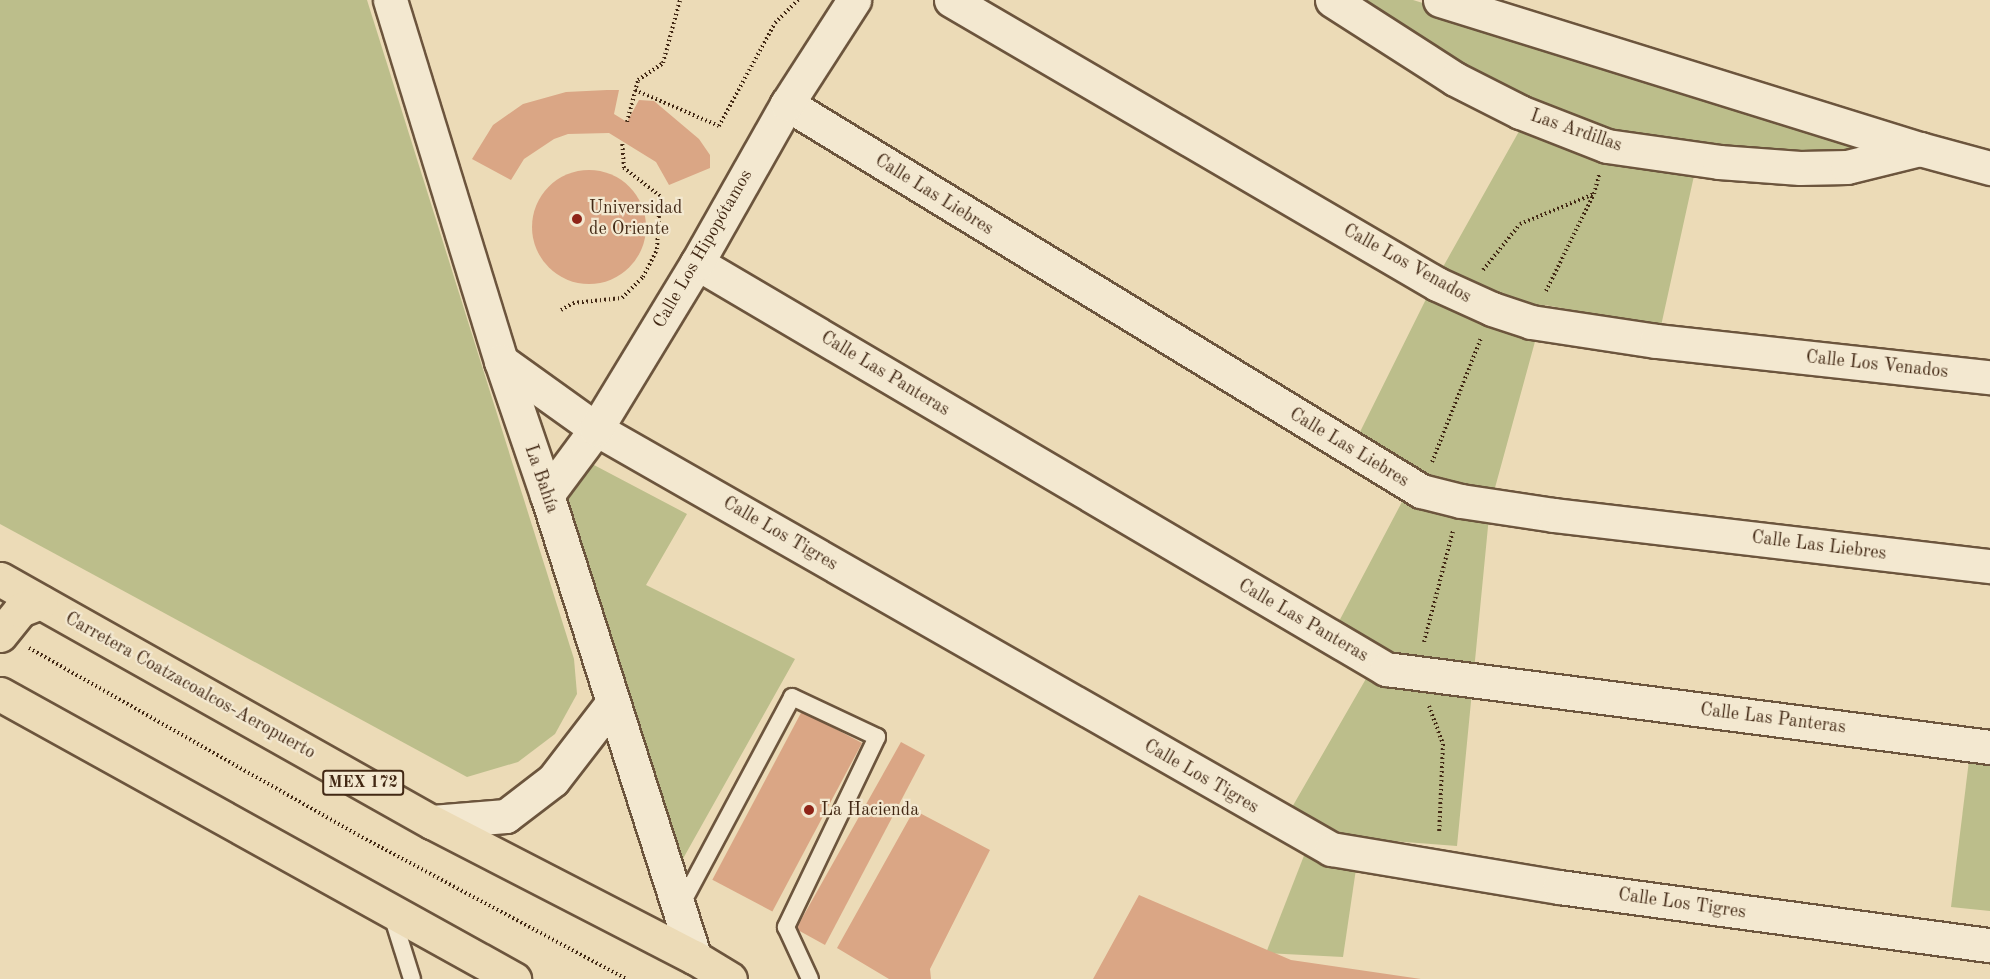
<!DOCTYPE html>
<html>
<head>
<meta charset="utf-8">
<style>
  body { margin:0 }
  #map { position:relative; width:1990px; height:979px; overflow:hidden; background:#ecdbb7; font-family:"Old Standard TT",serif }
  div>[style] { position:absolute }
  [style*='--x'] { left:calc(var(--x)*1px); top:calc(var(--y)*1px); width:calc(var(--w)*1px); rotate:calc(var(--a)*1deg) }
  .green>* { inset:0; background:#bcbe8b }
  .building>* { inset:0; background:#daa685; transform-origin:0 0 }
  .round { border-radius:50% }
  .path>* { height:4px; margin-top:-2px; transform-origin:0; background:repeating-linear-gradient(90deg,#422814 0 1.5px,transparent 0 4.5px) }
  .roads { filter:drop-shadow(2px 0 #6c553d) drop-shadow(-2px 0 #6c553d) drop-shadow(0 2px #6c553d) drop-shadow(0 -2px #6c553d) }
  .service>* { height:16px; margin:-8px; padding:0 8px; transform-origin:8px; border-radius:8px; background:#f3e8d0 }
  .minor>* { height:33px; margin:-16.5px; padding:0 16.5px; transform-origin:16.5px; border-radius:16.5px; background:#f3e8d0 }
  .primary>* { height:33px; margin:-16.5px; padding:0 16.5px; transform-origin:16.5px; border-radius:16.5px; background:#ecdbb7 }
  .dots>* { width:16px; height:16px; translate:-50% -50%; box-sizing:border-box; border:3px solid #f3e8d0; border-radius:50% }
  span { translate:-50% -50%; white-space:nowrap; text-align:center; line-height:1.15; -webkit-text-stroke:4.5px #f3e8d0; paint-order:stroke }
  .shield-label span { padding:2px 4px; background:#f3e8d0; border:2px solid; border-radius:4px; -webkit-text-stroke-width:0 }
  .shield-label { font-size:16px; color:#422814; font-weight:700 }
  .street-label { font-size:18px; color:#422814 }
  .poi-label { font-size:18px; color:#422814 }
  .left { translate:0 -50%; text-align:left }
</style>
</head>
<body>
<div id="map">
  <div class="green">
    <i style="clip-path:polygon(0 0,367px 0,574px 659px,577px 694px,555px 734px,518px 762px,467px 777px,0 524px)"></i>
    <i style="clip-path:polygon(1367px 0,1413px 0,1880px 144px,1845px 161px,1699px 153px,1661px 326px,1545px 305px,1490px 506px,1457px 846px,1353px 838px,1291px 809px,1367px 677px,1336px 627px,1413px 481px,1353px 446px,1434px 283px,1527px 117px)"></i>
    <i style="clip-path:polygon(583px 463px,594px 465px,687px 514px,646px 585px,795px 659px,680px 864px,553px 504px)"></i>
    <i style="clip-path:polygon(1971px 744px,1990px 747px,1990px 911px,1951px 907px)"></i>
    <i style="clip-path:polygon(1305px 853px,1356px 869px,1343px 957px,1266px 953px)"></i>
  </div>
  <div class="building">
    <i style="clip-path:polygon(607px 90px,619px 90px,614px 114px,627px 122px,639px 100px,654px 101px,699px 139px,710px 155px,710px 168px,669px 185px,656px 162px,609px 133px,568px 134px,554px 139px,524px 159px,511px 180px,472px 159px,493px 125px,523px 104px,566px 92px)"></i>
    <i class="round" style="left:532px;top:170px;width:114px;height:114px"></i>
    <i style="left:802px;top:711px;width:68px;height:191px;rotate:28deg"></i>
    <i style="clip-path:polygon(901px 742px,925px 755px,825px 945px,796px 929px)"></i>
    <i style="clip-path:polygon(914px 810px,990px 850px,930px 969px,931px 979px,889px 979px,837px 948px)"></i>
    <i style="clip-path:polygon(1139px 895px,1291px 960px,1421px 979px,1093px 979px)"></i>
  </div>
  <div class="path">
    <i style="--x:635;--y:90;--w:91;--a:23.2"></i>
    <i style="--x:719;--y:126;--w:117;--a:-61.5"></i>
    <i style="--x:775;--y:23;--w:33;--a:-45"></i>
    <i style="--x:627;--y:122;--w:43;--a:-75.3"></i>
    <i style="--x:638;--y:80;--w:30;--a:-34"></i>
    <i style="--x:663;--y:63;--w:65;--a:-74.9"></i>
    <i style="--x:1483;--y:270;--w:59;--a:-51.2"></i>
    <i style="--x:1520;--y:224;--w:80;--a:-22.1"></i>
    <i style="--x:1546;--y:291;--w:108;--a:-63.7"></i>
    <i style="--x:1594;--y:194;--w:20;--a:-75"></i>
    <i style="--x:561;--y:310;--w:14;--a:-30"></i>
    <i style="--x:573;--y:303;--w:49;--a:-5.8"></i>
    <i style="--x:622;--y:298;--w:30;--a:-45"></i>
    <i style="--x:643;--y:277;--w:31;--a:-63"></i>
    <i style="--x:657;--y:249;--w:53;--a:-86.8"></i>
    <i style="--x:660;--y:196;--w:46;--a:-142.1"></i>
    <i style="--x:624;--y:168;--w:26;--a:-94"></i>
    <i style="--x:1432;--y:462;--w:133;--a:-68.4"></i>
    <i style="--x:1424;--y:642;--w:115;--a:-75.4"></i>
    <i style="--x:29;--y:648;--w:378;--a:29.6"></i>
    <i style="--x:358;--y:835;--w:304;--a:28.2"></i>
    <i style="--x:1429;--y:706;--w:40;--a:69.8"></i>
    <i style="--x:1443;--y:744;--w:90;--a:92.5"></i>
  </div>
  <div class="roads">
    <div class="service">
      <i style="--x:679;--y:909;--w:240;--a:-61.9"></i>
      <i style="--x:792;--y:697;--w:94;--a:25.2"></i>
      <i style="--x:877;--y:737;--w:211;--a:115.6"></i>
      <i style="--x:786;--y:927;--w:57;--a:65.2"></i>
      <i style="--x:391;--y:912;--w:70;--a:72.6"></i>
    </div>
    <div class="minor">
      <i style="--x:390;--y:0;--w:378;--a:72.9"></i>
      <i style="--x:501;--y:361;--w:142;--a:71.1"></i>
      <i style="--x:547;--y:495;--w:485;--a:72.3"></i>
      <i style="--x:951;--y:0;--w:563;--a:30.3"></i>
      <i style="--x:1437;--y:284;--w:60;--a:24.4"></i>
      <i style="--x:1492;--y:309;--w:41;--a:18.4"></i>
      <i style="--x:1531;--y:322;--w:126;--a:8.6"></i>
      <i style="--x:1656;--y:341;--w:336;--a:6.2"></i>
      <i style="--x:1332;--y:0;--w:146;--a:32.7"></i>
      <i style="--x:1455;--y:79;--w:73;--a:26.9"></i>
      <i style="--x:1520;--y:112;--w:93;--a:21.3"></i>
      <i style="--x:1607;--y:146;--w:113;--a:8.1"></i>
      <i style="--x:1719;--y:162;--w:81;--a:4.2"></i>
      <i style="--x:1800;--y:168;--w:47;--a:-1.2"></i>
      <i style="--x:1847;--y:167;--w:75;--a:-13.9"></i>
      <i style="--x:1440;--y:0;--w:503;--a:17.25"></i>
      <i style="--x:1920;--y:149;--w:73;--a:15.2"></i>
      <i style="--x:787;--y:104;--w:743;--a:31.4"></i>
      <i style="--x:1421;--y:491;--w:41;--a:14"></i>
      <i style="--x:1461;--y:501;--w:94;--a:8.6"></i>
      <i style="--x:1554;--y:515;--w:439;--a:6.7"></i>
      <i style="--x:697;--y:263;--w:800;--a:30.51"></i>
      <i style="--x:1386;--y:669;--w:609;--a:7.36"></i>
      <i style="--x:501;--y:361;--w:117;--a:35.6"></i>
      <i style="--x:596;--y:429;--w:847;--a:29.74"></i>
      <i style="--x:1331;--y:849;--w:231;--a:9.5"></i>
      <i style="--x:1559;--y:887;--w:435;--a:7.7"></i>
      <i style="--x:547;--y:495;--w:82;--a:-53.4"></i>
      <i style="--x:596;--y:429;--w:194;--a:-58.7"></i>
      <i style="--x:697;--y:263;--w:183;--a:-60.5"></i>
      <i style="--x:787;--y:104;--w:124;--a:-57.2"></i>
      <i style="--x:432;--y:822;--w:74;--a:-4.6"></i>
      <i style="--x:506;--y:816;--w:59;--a:-37.5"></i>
      <i style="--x:553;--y:780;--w:98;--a:-52.4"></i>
    </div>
    <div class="primary">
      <i style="--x:0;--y:579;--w:496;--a:29.4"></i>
      <i style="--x:432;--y:822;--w:295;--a:27.3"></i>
      <i style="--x:694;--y:957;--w:42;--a:31.4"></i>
      <i style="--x:0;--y:635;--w:32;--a:-51"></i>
      <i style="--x:20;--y:610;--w:22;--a:-21"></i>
      <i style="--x:0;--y:694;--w:588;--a:29.01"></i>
    </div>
  </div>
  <div class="dots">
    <i style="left:577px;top:219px;background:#8f2418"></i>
    <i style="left:809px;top:810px;background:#8f2418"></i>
  </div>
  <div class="shield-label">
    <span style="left:363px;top:783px">MEX 172</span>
  </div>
  <div class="street-label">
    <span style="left:1576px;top:131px;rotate:19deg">Las Ardillas</span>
    <span style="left:934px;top:195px;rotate:32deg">Calle Las Liebres</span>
    <span style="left:703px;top:249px;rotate:-60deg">Calle Los Hipopótamos</span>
    <span style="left:1407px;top:264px;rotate:29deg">Calle Los Venados</span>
    <span style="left:1877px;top:365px;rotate:6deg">Calle Los Venados</span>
    <span style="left:885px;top:374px;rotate:31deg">Calle Las Panteras</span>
    <span style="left:1349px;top:448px;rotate:31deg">Calle Las Liebres</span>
    <span style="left:541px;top:479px;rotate:71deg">La Bahía</span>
    <span style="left:780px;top:534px;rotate:30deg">Calle Los Tigres</span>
    <span style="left:1819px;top:546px;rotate:7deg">Calle Las Liebres</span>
    <span style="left:1303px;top:621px;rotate:30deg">Calle Las Panteras</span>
    <span style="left:190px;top:686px;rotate:29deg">Carretera Coatzacoalcos-Aeropuerto</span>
    <span style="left:1773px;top:719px;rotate:7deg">Calle Las Panteras</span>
    <span style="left:1201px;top:777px;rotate:30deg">Calle Los Tigres</span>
    <span style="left:1682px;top:904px;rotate:8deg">Calle Los Tigres</span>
  </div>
  <div class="poi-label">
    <span class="left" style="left:589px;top:219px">Universidad<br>de Oriente</span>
    <span class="left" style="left:821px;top:810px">La Hacienda</span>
  </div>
</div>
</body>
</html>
